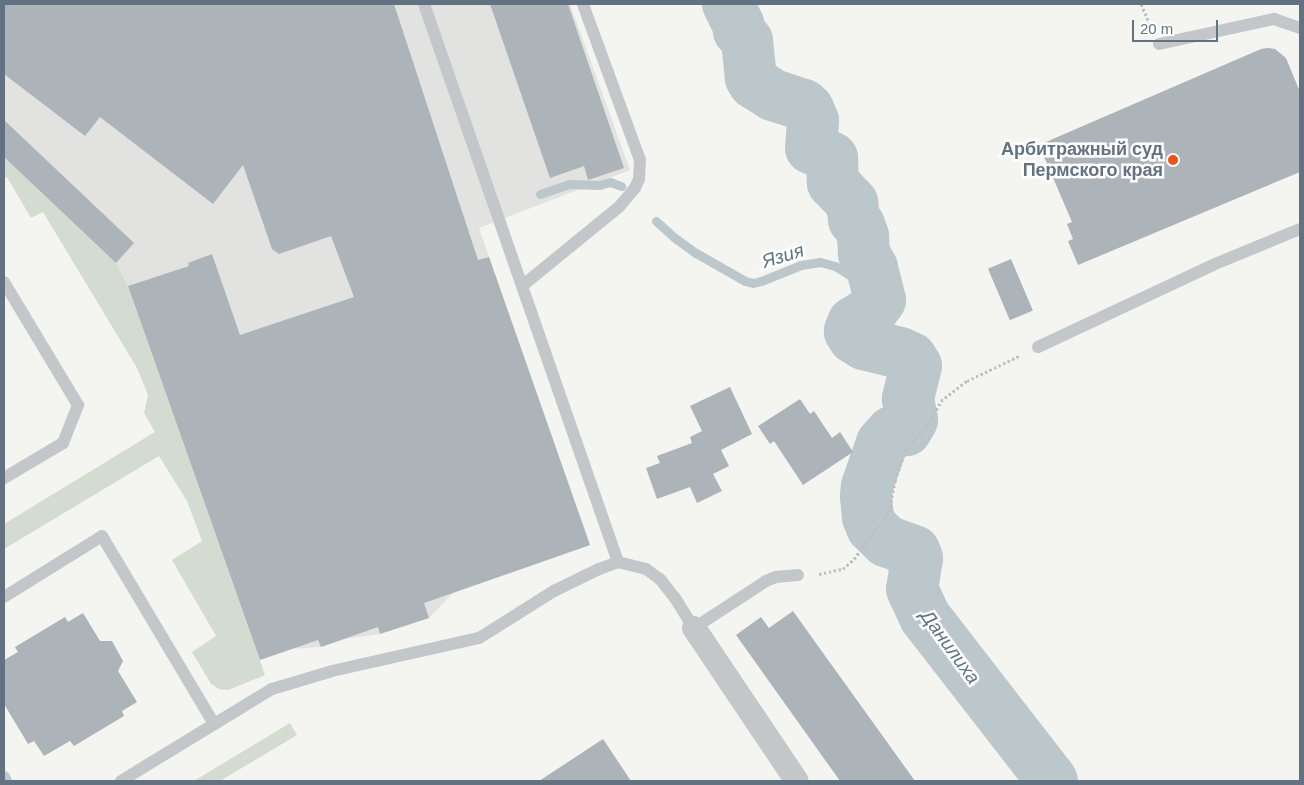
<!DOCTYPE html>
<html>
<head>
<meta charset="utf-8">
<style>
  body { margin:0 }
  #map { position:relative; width:1304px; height:785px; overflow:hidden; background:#f4f4f0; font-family:Arial,sans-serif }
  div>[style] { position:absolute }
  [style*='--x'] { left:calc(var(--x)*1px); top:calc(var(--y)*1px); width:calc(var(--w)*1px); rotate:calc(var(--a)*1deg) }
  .built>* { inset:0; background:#e2e3e1 }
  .green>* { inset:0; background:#d4dcd1 }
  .stream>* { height:9px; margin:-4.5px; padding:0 4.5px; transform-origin:4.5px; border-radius:4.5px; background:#bcc7cc }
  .river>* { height:52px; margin:-26px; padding:0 26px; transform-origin:26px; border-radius:26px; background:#bcc7cc }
  .building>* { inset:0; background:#acb3b9; transform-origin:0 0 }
  .path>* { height:3px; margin-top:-1.5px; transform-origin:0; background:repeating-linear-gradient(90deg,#bdbfc1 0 2.5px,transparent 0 5px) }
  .lane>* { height:12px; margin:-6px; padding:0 6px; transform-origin:6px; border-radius:6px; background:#c4c7ca }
  .street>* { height:24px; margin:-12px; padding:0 12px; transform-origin:12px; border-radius:12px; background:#c4c7ca }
  .dots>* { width:14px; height:14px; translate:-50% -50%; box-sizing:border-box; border:2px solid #fff; border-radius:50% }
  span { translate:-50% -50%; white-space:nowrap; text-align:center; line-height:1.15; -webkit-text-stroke:5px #fff; paint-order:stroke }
  .poi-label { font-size:18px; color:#627283; font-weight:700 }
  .right { translate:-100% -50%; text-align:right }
  .water-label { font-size:19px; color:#5d7580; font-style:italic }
  .frame { position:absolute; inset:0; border:5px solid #627283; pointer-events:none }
  .scale { position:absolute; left:1132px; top:20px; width:86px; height:22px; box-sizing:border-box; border:2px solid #627283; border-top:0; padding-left:6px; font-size:15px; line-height:18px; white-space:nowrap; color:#627283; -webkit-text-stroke:4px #fff; paint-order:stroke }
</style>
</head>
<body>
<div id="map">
  <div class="built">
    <i style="clip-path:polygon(4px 4px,570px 4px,630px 170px,479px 228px,590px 545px,453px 593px,429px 618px,380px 634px,345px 639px,321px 647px,291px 649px,260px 660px,128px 286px,116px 263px,4px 157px)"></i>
  </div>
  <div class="green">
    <i style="clip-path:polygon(4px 157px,116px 263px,128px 286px,265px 675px,228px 690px,219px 689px,211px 684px,192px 652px,216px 636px,172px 560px,202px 541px,187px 501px,159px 456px,4px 549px,4px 524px,155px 432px,144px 413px,148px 395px,137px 368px,43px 212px,31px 218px,7px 177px,4px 179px)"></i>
    <i style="clip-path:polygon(290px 723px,297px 735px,220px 781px,194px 781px)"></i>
  </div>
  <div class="stream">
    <i style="--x:540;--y:194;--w:31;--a:-19"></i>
    <i style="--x:569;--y:184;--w:30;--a:2"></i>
    <i style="--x:599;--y:185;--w:11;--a:-15"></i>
    <i style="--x:610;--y:182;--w:12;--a:20"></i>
    <i style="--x:656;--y:221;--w:25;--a:42"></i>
    <i style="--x:675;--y:238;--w:26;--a:36"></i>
    <i style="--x:696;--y:253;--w:56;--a:29.7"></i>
    <i style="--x:745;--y:281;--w:8;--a:14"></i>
    <i style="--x:753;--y:283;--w:8;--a:-14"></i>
    <i style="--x:761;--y:281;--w:43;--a:-21.8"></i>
    <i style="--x:801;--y:265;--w:19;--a:-9"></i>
    <i style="--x:820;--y:262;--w:16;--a:15"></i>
    <i style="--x:835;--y:266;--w:26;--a:32"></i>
    <i style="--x:857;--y:280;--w:10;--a:17"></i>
    <i style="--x:867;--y:283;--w:7;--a:-8"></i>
  </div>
  <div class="river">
    <i style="--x:728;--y:4;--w:22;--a:63"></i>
    <i style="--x:738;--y:24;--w:7;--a:82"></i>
    <i style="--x:739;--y:31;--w:13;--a:51"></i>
    <i style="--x:747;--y:41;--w:37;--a:84"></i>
    <i style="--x:751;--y:78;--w:6;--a:59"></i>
    <i style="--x:754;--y:83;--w:22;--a:32"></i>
    <i style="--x:773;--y:95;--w:32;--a:18"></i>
    <i style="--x:803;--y:105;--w:6;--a:39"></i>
    <i style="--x:808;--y:109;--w:13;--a:67"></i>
    <i style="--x:813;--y:121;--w:27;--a:94"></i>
    <i style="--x:811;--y:148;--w:23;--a:25"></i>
    <i style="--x:832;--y:158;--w:25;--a:88"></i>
    <i style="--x:833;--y:183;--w:28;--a:46"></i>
    <i style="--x:852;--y:203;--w:17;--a:83"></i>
    <i style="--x:854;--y:220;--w:7;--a:45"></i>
    <i style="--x:859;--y:225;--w:12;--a:70"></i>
    <i style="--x:863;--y:236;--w:18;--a:87"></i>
    <i style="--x:864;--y:254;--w:16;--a:60"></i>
    <i style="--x:872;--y:268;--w:33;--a:76"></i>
    <i style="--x:880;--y:300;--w:14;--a:126"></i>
    <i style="--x:872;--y:311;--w:22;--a:148"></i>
    <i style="--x:853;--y:323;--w:9;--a:111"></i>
    <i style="--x:850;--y:331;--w:8;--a:60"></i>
    <i style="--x:854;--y:338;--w:12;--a:31"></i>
    <i style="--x:864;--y:344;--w:37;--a:14"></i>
    <i style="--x:900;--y:353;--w:12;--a:24"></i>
    <i style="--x:911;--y:358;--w:9;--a:58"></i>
    <i style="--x:916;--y:366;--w:34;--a:104"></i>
    <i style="--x:908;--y:399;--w:21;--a:79"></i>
    <i style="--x:912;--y:420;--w:12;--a:121"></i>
    <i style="--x:906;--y:430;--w:14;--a:172"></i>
    <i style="--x:892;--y:432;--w:15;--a:132"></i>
    <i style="--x:882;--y:443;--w:46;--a:109.2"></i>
    <i style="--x:867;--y:486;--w:10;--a:96"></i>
    <i style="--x:866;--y:496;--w:21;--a:85"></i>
    <i style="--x:868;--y:517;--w:11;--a:68"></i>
    <i style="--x:872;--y:527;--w:20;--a:45"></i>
    <i style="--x:886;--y:541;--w:30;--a:20"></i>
    <i style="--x:914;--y:551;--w:8;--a:67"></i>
    <i style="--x:917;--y:558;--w:31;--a:99"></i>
    <i style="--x:912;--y:589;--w:31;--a:65"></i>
    <i style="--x:925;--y:617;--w:207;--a:52.2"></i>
  </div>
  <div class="building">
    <i style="clip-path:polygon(4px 4px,394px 4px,478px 260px,489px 257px,590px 545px,424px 603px,429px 618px,380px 634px,378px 627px,321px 647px,318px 640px,260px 660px,128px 286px,189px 266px,188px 263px,212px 254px,240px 335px,354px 297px,331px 236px,279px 254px,272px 249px,243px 165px,213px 204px,100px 117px,85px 136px,4px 74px)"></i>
    <i style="clip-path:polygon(490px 4px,568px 4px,624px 168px,588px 180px,584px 166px,550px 178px)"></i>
    <i style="clip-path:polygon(1268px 48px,1275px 49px,1286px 58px,1300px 92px,1300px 172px,1078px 265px,1068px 241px,1073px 239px,1067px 224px,1072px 222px,1039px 145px,1261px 49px)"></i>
    <i style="clip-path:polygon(4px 120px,134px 243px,116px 263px,4px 157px)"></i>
    <i style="left:1011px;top:259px;width:56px;height:25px;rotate:67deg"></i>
    <i style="clip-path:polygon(730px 387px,752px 434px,721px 450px,729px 466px,713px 474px,722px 491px,697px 503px,690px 487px,657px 499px,646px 468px,660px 463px,657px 456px,692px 443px,690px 437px,702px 431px,690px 406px)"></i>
    <i style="clip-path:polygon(800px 399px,810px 414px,814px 411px,832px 438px,840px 432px,853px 452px,803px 485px,774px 441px,770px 444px,758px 426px)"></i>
    <i style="clip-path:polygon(793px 611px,813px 639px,915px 781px,840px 781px,736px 635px,761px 617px,769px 628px)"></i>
    <i style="clip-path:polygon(83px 613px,100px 641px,112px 641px,123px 661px,118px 671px,137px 702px,122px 711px,124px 716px,74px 746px,70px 741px,44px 756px,34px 741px,28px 744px,4px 704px,4px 660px,18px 652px,15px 647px,65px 617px,68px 622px)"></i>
    <i style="clip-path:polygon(603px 739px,631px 781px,539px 781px)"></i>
  </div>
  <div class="path">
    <i style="--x:1141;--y:4;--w:24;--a:66"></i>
    <i style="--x:819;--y:574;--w:25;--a:-12"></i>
    <i style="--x:843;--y:569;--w:15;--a:-42"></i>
    <i style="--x:854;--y:559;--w:59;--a:-53.3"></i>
    <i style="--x:889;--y:512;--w:33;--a:-79"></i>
    <i style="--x:895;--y:480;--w:32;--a:-70"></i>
    <i style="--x:906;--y:450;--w:35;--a:-50"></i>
    <i style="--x:929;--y:423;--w:25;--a:-61"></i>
    <i style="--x:941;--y:401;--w:33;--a:-38"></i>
    <i style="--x:967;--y:381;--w:60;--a:-25.7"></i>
  </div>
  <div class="lane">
    <i style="--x:424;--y:4;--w:591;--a:70.83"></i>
    <i style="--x:1159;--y:44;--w:118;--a:-12.3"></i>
    <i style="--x:1274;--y:19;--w:28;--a:19"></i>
    <i style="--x:4;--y:282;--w:144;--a:59"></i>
    <i style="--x:78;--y:405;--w:41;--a:111.5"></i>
    <i style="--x:63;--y:443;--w:69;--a:149.3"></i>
    <i style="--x:522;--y:286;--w:125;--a:-39.2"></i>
    <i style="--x:619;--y:207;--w:25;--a:-50"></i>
    <i style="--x:635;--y:188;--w:10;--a:-66"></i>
    <i style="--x:639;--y:179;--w:19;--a:-87"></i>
    <i style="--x:640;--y:160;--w:166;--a:-110.1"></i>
    <i style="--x:1038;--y:347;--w:195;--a:-25.1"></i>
    <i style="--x:1215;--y:264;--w:92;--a:-22.4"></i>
    <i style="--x:4;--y:597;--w:115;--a:-31.9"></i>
    <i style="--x:102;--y:536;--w:219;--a:59.2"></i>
    <i style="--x:4;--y:777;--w:4;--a:63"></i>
    <i style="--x:121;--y:781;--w:177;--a:-31.4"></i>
    <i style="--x:272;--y:689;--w:63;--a:-16.7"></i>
    <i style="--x:332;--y:671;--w:151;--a:-12.7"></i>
    <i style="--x:479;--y:638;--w:89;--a:-32.1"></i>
    <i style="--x:554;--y:591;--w:50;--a:-26.1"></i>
    <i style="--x:599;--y:569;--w:20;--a:-20"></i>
    <i style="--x:618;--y:562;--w:29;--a:14"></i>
    <i style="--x:646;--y:569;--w:17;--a:36"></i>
    <i style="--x:660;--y:579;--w:24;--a:52"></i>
    <i style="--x:675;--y:598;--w:36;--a:58"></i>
    <i style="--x:694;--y:628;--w:86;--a:-33.1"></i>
    <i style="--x:766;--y:581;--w:11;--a:-22"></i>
    <i style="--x:776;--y:577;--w:22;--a:-5"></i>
  </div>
  <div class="street">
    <i style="--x:694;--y:628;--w:184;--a:56.1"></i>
  </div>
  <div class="dots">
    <i style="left:1173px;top:160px;background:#ec5319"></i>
  </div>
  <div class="poi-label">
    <span class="right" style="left:1163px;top:160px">Арбитражный суд<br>Пермского края</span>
  </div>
  <div class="water-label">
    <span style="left:783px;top:256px;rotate:-17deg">Язия</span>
    <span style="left:950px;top:647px;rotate:54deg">Данилиха</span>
  </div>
  <div class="frame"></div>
  <div class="scale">20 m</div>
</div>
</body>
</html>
